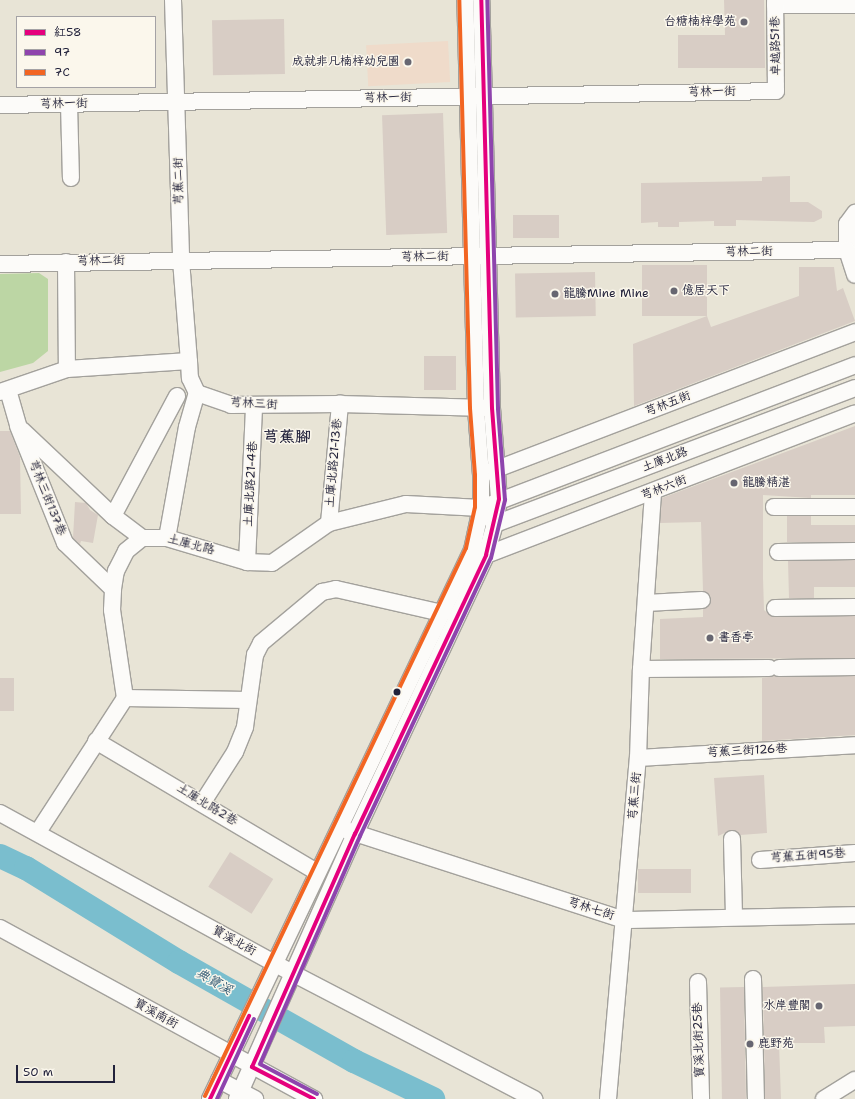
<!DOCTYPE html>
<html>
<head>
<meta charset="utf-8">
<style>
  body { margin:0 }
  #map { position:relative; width:855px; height:1099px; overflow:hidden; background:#e8e4d6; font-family:"Shantell Sans","LXGW WenKai TC",sans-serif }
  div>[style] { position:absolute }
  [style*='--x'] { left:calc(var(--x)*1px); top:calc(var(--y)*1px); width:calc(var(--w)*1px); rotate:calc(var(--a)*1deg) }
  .built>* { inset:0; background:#efdbca; transform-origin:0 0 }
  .green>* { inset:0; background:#bcd6a4 }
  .river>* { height:24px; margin:-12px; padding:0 12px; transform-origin:12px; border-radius:12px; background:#7abece }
  .building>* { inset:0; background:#d8cdc5; transform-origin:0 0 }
  .roads { filter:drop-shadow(1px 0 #a3a19c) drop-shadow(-1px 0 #a3a19c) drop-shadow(0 1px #a3a19c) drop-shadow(0 -1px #a3a19c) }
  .minor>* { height:16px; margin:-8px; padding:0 8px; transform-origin:8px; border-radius:8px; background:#fcfbf9 }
  .bus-1>* { height:4px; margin:-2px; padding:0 2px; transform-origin:2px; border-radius:2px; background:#e5007d }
  .bus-2>* { height:4px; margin:-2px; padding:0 2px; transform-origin:2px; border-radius:2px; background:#8e44ad }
  .bus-3>* { height:4px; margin:-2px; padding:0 2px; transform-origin:2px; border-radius:2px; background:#f26522 }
  .dots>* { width:11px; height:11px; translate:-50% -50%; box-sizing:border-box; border:2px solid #fbf7ec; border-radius:50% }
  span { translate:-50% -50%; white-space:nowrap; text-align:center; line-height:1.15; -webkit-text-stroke:3px #fbf7ec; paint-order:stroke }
  .poi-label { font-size:12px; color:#22223b }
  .right { translate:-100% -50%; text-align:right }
  .left { translate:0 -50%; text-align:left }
  .street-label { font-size:12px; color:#22223b }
  .water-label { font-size:13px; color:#325a74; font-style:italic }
  .district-label { font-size:16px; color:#22223b; font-weight:700 }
  .legend { position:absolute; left:16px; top:16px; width:140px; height:72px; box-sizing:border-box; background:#fbf7ec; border:1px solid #a4a2a5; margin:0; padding:5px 7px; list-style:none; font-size:12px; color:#22223b }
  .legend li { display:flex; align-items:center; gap:8px; height:20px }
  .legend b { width:20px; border:1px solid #a4a2a5 }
  .scale { position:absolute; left:16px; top:1065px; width:99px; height:18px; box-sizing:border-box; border:2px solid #22223b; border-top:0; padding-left:5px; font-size:12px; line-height:14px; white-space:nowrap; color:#22223b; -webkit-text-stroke:3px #fbf7ec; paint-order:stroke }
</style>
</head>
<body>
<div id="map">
  <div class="built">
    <i style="left:448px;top:41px;width:41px;height:82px;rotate:87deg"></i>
  </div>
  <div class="green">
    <i style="clip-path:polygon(39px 273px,48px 279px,48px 351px,33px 363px,0 372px,0 274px)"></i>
  </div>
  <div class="river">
    <i style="--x:0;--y:856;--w:29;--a:25"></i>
    <i style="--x:26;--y:868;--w:180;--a:31.6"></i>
    <i style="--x:179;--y:962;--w:201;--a:29.5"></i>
    <i style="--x:354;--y:1061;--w:88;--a:25.7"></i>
  </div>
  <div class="building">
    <i style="clip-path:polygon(724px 0,764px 0,765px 68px,678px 68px,678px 35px,725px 35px)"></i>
    <i style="left:284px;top:19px;width:55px;height:72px;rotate:89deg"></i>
    <i style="left:443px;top:113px;width:120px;height:61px;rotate:88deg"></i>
    <i style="clip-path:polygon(790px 176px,790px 202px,808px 202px,822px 211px,822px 218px,814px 222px,736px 220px,736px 226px,714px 226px,714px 221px,679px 222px,679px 227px,658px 227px,658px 222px,641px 223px,641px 183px,762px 181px,762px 177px)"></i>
    <i style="left:513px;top:215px;width:46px;height:23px"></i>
    <i style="left:707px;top:265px;width:51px;height:65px;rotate:90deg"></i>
    <i style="clip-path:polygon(799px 267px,834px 267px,837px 291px,843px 288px,855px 321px,634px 406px,633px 344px,707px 316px,711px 327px,799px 296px)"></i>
    <i style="left:595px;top:272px;width:44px;height:80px;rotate:89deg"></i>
    <i style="left:424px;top:356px;width:32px;height:34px"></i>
    <i style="clip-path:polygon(855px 426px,855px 495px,811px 495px,811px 498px,763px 495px,763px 578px,764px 610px,771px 616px,855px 616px,855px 658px,660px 659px,660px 619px,703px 617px,703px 609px,710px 605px,711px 600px,710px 595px,703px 591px,701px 522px,660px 523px,662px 498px)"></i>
    <i style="clip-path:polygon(0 431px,10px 431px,20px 457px,21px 514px,0 514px)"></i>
    <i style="clip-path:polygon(75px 502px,86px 503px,90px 510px,98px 515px,93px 543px,81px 541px,80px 544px,73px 538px)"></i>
    <i style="clip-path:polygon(787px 516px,811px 516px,811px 525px,855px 525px,855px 542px,787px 542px)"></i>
    <i style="clip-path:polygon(855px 560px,855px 587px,814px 587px,814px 598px,789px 598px,788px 561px)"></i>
    <i style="clip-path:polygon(774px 676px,855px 676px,855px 735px,762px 741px,762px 678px)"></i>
    <i style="left:14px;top:678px;width:33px;height:14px;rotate:90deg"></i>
    <i style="clip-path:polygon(764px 775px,767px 833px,740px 835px,731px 830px,718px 836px,714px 778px)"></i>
    <i style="left:230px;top:852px;width:51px;height:41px;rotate:32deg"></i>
    <i style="left:638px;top:869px;width:53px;height:24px"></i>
    <i style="clip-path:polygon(855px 984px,855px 1026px,824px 1027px,825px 1043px,779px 1043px,781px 1099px,765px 1099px,763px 987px)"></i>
    <i style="left:744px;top:987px;width:112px;height:24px;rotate:89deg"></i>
  </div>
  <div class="roads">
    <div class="minor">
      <i style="--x:173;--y:0;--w:260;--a:88.2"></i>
      <i style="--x:181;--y:260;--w:101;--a:85.5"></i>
      <i style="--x:775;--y:5;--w:80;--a:0"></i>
      <i style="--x:69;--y:104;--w:74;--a:88.5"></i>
      <i style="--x:0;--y:105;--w:776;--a:-1.03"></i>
      <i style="--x:776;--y:91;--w:91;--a:-90.6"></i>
      <i style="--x:847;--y:250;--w:26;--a:-90"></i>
      <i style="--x:847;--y:224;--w:14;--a:-54"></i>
      <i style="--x:66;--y:262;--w:107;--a:89.5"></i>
      <i style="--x:0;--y:264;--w:847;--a:-0.95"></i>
      <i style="--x:847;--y:250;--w:26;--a:72"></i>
      <i style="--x:8;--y:390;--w:37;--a:74"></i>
      <i style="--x:18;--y:426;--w:126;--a:68.1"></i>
      <i style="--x:65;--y:543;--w:66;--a:43.8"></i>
      <i style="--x:0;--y:392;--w:71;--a:-18.9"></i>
      <i style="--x:67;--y:369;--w:122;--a:-3.8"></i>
      <i style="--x:189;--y:361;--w:17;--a:87"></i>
      <i style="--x:190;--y:378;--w:17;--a:65"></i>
      <i style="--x:197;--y:393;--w:36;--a:19"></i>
      <i style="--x:231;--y:405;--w:109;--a:-0.5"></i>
      <i style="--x:340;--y:404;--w:147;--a:1.6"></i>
      <i style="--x:22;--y:430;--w:125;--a:43.4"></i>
      <i style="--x:113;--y:516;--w:36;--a:37"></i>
      <i style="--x:489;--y:472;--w:392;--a:-20.9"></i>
      <i style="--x:774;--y:507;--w:81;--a:0"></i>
      <i style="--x:113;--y:516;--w:136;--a:-61.9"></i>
      <i style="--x:490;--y:518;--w:8;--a:50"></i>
      <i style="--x:495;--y:524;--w:385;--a:-20.7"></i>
      <i style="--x:329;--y:523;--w:120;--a:-84.7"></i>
      <i style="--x:167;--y:538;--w:113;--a:-79.8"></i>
      <i style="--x:187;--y:427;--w:35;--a:-74"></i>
      <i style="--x:479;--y:552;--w:8;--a:23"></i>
      <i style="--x:486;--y:555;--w:395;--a:-21"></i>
      <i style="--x:778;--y:552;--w:77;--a:-0.7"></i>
      <i style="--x:247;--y:562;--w:156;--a:-87.4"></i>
      <i style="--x:646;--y:603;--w:56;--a:-3.1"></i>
      <i style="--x:775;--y:608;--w:80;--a:-0.7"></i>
      <i style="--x:779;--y:668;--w:76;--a:-0.8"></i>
      <i style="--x:641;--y:669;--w:128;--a:-0.4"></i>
      <i style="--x:125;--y:698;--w:123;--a:0.9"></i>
      <i style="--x:96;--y:741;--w:257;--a:30.7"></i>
      <i style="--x:638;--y:758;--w:217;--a:-3.4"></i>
      <i style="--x:203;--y:802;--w:59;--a:-57.4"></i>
      <i style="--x:235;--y:752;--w:27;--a:-68"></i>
      <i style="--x:245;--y:727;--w:73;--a:-82.1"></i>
      <i style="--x:255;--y:655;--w:13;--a:-63"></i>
      <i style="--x:261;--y:643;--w:80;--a:-39.9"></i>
      <i style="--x:322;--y:592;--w:14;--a:-12"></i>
      <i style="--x:336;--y:589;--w:109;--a:12.8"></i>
      <i style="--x:0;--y:813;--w:335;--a:28.7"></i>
      <i style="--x:294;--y:974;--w:271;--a:27.5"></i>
      <i style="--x:346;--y:830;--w:293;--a:17.9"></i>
      <i style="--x:625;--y:920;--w:230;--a:-1.2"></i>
      <i style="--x:38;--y:832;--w:160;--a:-57"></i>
      <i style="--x:125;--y:698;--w:89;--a:-98.4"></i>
      <i style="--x:112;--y:610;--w:21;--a:-87"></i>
      <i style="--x:113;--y:589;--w:18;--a:-81"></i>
      <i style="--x:116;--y:571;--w:22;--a:-63"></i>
      <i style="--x:126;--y:551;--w:21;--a:-39"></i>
      <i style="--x:142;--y:538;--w:25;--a:0"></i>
      <i style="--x:167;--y:538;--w:84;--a:16.7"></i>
      <i style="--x:247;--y:562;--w:25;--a:2"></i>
      <i style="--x:272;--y:563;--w:70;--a:-35.1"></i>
      <i style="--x:329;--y:523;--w:79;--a:-13.9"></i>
      <i style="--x:406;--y:504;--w:75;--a:3.1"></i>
      <i style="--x:481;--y:508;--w:400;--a:-20.9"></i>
      <i style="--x:732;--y:839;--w:78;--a:88.5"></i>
      <i style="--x:760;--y:860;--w:95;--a:-4.2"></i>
      <i style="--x:0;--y:928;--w:358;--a:28.6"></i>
      <i style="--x:753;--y:979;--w:120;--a:88.6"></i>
      <i style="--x:698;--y:982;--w:117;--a:88.5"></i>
      <i style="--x:219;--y:1080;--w:41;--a:27.8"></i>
      <i style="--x:210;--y:1099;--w:608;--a:-64.49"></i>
      <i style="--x:472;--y:550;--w:43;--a:-77.9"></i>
      <i style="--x:481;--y:508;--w:33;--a:-90"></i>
      <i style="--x:481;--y:475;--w:67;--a:-94.3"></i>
      <i style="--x:476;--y:408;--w:408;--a:-91.5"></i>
      <i style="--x:237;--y:1099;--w:290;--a:-66"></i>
      <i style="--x:355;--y:834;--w:308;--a:-64.8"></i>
      <i style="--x:486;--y:555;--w:32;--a:-74"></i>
      <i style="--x:495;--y:524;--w:25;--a:-81"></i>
      <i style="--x:499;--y:499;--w:91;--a:-94.4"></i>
      <i style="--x:492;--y:408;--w:408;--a:-91.5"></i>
      <i style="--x:608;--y:1099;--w:342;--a:-85"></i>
      <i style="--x:638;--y:758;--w:89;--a:-88.1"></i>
      <i style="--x:641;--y:669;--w:177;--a:-86.1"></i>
      <i style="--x:824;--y:1099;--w:36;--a:-32"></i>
    </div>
  </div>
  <div class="bus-1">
    <i style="--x:210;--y:1099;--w:92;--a:-64.8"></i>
    <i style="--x:314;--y:1099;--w:70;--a:-152.7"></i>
    <i style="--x:252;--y:1067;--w:255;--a:-66.2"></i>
    <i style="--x:355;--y:834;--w:308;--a:-64.8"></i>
    <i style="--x:486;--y:555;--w:57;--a:-76.9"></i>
    <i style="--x:499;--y:499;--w:91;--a:-94.4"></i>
    <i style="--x:492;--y:408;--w:408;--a:-91.5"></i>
  </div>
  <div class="bus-2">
    <i style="--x:317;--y:1094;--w:64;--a:-152.2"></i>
    <i style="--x:260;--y:1064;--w:249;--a:-66.3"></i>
    <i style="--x:360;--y:836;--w:307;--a:-64.8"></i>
    <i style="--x:491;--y:558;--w:60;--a:-76.4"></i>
    <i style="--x:505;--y:500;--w:92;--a:-94.4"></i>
    <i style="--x:498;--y:408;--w:408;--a:-91.5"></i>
    <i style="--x:217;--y:1099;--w:88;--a:-65.2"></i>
  </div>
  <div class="bus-3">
    <i style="--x:205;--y:1096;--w:607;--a:-64.53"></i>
    <i style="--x:466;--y:548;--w:42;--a:-77.6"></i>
    <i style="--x:475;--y:507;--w:32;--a:-90"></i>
    <i style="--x:475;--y:475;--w:67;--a:-94.3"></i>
    <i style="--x:470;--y:408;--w:408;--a:-91.5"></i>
  </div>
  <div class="dots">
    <i style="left:744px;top:22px;background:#676671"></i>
    <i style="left:408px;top:62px;background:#676671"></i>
    <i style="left:674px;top:291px;background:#676671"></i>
    <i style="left:555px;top:294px;background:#676671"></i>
    <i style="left:734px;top:483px;background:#676671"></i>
    <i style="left:710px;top:638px;background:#676671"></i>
    <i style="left:397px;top:692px;background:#22223b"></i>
    <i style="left:819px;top:1006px;background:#676671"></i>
    <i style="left:750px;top:1044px;background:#676671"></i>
  </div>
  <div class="poi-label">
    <span class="right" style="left:736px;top:22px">台糖楠梓學苑</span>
    <span class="right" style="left:400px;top:62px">成就非凡楠梓幼兒園</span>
    <span class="left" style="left:682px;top:291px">億居天下</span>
    <span class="left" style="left:563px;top:294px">龍騰Mine Mine</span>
    <span class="left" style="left:742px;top:483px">龍騰精湛</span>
    <span class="left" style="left:718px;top:638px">書香亭</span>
    <span class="right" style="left:811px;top:1006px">水岸豐閣</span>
    <span class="left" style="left:758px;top:1044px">鹿野苑</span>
  </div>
  <div class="street-label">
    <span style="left:776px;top:46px;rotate:-91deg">卓越路51巷</span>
    <span style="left:712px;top:92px;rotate:-1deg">芎林一街</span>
    <span style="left:388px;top:98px;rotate:-1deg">芎林一街</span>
    <span style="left:64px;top:104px;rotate:-1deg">芎林一街</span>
    <span style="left:179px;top:181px;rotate:-91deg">芎蕉二街</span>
    <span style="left:749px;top:252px;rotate:-1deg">芎林二街</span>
    <span style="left:425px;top:257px;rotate:-1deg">芎林二街</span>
    <span style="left:101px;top:261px;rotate:-1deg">芎林二街</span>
    <span style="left:254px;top:404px;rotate:3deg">芎林三街</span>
    <span style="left:668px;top:404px;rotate:-21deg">芎林五街</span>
    <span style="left:665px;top:460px;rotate:-21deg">土庫北路</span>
    <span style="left:334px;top:463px;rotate:-85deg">土庫北路21-13巷</span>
    <span style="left:251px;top:484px;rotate:-87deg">土庫北路21-4巷</span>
    <span style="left:664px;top:488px;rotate:-21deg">芎林六街</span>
    <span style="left:47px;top:498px;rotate:68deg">芎林三街137巷</span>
    <span style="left:191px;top:545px;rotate:14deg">土庫北路</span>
    <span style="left:747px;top:751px;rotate:-3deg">芎蕉三街126巷</span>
    <span style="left:635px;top:796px;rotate:-85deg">芎蕉三街</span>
    <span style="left:207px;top:805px;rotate:31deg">土庫北路2巷</span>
    <span style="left:808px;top:856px;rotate:-4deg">芎蕉五街95巷</span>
    <span style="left:591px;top:909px;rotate:18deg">芎林七街</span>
    <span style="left:234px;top:941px;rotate:29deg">寶溪北街</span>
    <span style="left:156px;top:1014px;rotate:29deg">寶溪南街</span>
    <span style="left:699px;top:1040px;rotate:-92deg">寶溪北街25巷</span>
  </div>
  <div class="water-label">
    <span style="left:214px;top:982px;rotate:30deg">典寶溪</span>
  </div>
  <div class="district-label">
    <span style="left:287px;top:437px">芎蕉腳</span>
  </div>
  <ul class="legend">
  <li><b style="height:5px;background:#e5007d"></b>紅58</li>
  <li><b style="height:5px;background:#8e44ad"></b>97</li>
  <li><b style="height:5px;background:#f26522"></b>7C</li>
  </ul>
  <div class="scale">50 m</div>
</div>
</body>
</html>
